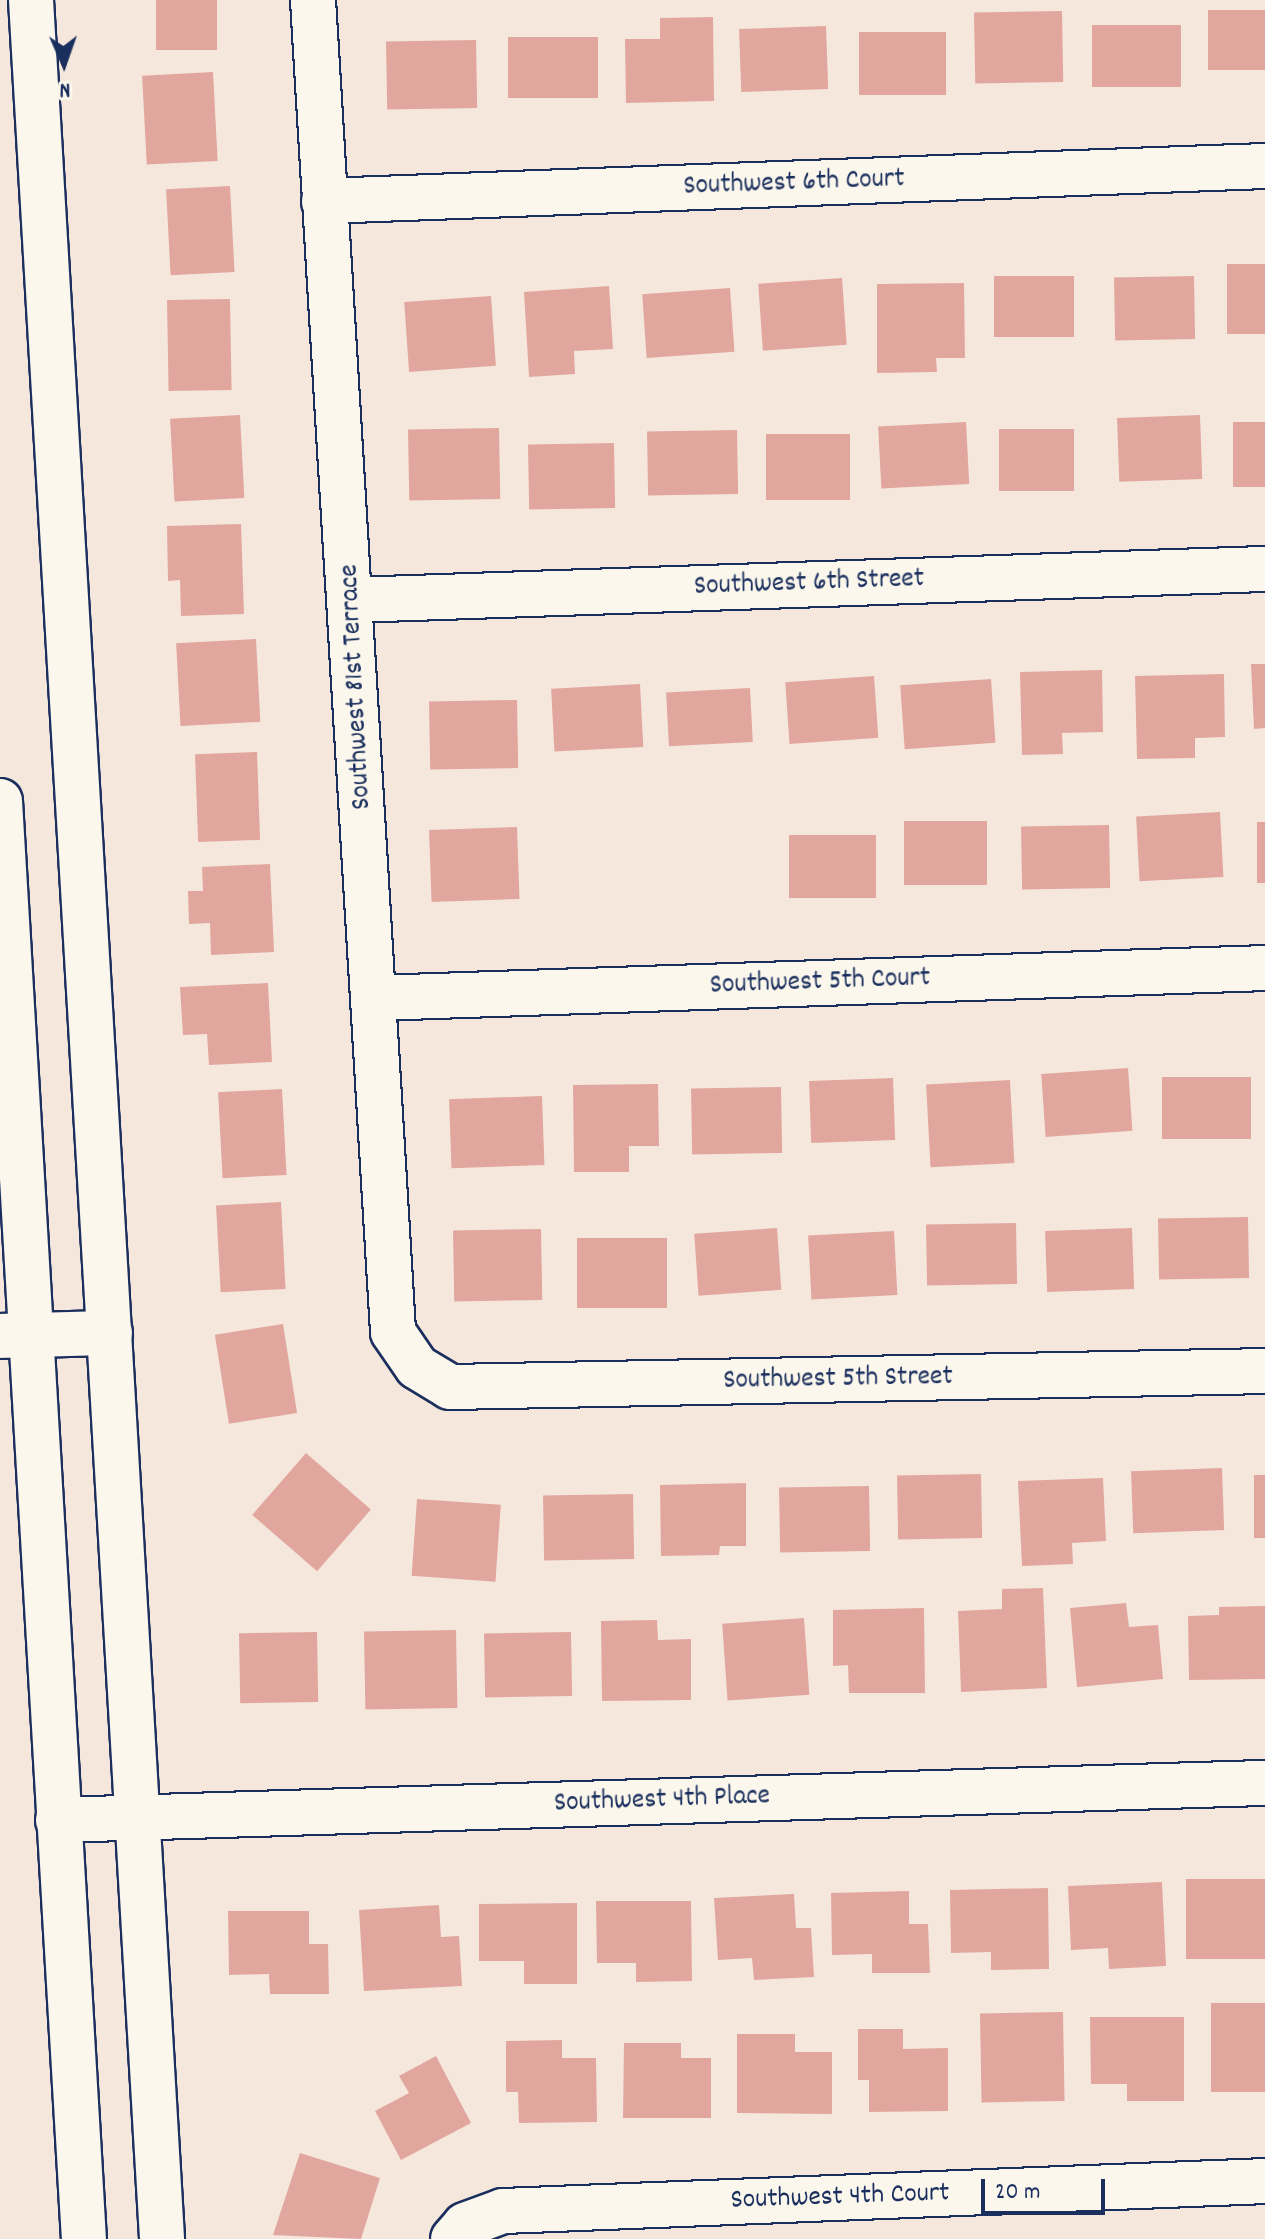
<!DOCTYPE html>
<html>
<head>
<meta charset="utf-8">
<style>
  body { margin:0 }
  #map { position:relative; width:1265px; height:2239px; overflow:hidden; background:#f6e7dd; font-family:Dekko,sans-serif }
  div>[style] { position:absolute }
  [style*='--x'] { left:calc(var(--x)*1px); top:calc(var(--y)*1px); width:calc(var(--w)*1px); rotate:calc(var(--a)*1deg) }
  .building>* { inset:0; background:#e1a79f; transform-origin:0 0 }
  .roads { filter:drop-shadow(2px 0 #1b2f5e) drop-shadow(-2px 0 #1b2f5e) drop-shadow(0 2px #1b2f5e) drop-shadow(0 -2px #1b2f5e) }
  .street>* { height:44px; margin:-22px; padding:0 22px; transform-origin:22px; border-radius:22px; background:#fbf7ec }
  .secondary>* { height:44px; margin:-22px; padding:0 22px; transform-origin:22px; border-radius:22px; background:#fbf7ec }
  span { translate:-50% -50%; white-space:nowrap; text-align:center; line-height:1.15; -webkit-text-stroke:7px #fbf7ec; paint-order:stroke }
  .street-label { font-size:28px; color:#1b2f5e }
  .north { position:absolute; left:24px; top:24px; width:80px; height:80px; -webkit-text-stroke:6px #fbf7ec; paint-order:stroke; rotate:178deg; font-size:22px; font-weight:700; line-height:32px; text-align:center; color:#1b2f5e }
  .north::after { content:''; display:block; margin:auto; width:28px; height:36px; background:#1b2f5e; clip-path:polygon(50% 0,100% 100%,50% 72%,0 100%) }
  .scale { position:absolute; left:981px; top:2179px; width:124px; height:36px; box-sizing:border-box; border:4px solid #1b2f5e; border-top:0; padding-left:10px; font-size:24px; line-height:28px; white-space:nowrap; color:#1b2f5e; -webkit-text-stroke:6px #fbf7ec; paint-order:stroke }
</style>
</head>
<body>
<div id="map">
  <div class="building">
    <i style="left:156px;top:0;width:61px;height:50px"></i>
    <i style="left:1265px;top:10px;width:60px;height:57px;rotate:90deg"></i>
    <i style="left:1062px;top:11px;width:71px;height:88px;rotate:89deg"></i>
    <i style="clip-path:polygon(713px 17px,714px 101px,626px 103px,625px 39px,660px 39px,660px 18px)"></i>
    <i style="left:1181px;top:25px;width:62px;height:89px;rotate:90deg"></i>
    <i style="left:826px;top:26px;width:63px;height:87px;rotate:88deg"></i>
    <i style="left:859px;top:32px;width:87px;height:63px"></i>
    <i style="left:508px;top:37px;width:90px;height:61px"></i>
    <i style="left:476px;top:40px;width:68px;height:90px;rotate:89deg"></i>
    <i style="left:213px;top:72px;width:89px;height:71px;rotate:87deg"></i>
    <i style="left:230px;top:186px;width:86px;height:64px;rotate:87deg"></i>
    <i style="left:1265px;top:264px;width:70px;height:38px;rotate:90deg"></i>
    <i style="left:994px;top:276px;width:80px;height:61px"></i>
    <i style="left:1194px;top:276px;width:63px;height:80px;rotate:89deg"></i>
    <i style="left:842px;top:278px;width:67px;height:84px;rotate:86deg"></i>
    <i style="clip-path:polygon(964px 283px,965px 358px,936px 358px,937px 372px,877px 373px,877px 284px)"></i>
    <i style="clip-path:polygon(609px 286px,613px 349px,574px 351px,575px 374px,529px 377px,524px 292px)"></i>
    <i style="left:730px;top:288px;width:64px;height:88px;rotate:86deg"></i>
    <i style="left:491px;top:296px;width:70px;height:87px;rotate:86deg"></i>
    <i style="left:230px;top:299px;width:91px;height:63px;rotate:89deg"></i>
    <i style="left:240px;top:415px;width:83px;height:70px;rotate:87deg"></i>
    <i style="left:1200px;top:415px;width:64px;height:83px;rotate:88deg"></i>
    <i style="left:966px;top:422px;width:62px;height:88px;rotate:87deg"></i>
    <i style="left:1233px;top:422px;width:32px;height:65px"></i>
    <i style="left:499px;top:428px;width:71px;height:91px;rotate:89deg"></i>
    <i style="left:999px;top:429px;width:75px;height:62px"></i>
    <i style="left:737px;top:430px;width:64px;height:90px;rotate:89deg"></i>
    <i style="left:850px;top:434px;width:66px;height:84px;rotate:90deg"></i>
    <i style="left:614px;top:443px;width:65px;height:86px;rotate:89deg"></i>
    <i style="clip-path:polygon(241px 524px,244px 614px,181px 616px,180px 580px,168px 581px,167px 526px)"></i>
    <i style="left:256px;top:639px;width:83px;height:80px;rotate:87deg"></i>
    <i style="clip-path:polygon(1251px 664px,1265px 664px,1265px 728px,1254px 729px)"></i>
    <i style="clip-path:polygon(1102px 670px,1103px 732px,1062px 733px,1063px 754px,1022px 755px,1020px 672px)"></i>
    <i style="clip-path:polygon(1224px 674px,1225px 737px,1195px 738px,1195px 758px,1137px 759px,1135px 676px)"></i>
    <i style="left:874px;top:676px;width:62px;height:89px;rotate:86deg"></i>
    <i style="left:991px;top:679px;width:64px;height:91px;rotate:86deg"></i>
    <i style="left:640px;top:684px;width:63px;height:89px;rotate:87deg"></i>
    <i style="left:750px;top:688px;width:54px;height:84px;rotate:87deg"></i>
    <i style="left:517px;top:700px;width:68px;height:88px;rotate:89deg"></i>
    <i style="left:257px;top:752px;width:88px;height:62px;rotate:88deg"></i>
    <i style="left:1220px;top:812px;width:65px;height:84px;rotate:87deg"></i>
    <i style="left:904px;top:821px;width:83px;height:64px"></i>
    <i style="left:1257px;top:822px;width:8px;height:61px"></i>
    <i style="left:1109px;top:825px;width:63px;height:88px;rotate:89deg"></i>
    <i style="left:517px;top:827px;width:72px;height:88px;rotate:88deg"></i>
    <i style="left:789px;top:835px;width:87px;height:63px"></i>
    <i style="clip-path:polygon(270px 864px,274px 952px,211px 955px,210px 923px,189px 924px,188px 891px,203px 891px,202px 867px)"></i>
    <i style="clip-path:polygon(268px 983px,272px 1062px,209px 1065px,207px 1034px,183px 1035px,180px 987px)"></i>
    <i style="left:1128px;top:1068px;width:63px;height:87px;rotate:86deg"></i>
    <i style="left:1162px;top:1077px;width:89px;height:62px"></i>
    <i style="left:893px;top:1078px;width:62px;height:84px;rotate:88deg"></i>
    <i style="left:1010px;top:1080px;width:83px;height:84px;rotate:87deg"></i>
    <i style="clip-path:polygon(658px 1084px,659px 1146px,629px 1146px,629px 1172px,574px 1172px,573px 1085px)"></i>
    <i style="left:781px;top:1087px;width:66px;height:90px;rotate:89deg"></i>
    <i style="left:282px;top:1089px;width:86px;height:64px;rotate:87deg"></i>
    <i style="left:542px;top:1096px;width:69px;height:93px;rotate:88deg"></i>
    <i style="left:281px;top:1202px;width:87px;height:65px;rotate:87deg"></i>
    <i style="left:1248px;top:1217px;width:61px;height:90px;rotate:89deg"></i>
    <i style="left:1016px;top:1223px;width:61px;height:90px;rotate:89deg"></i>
    <i style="left:777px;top:1228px;width:62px;height:83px;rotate:86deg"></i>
    <i style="left:1132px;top:1228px;width:61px;height:87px;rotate:88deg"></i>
    <i style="left:541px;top:1229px;width:71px;height:88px;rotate:89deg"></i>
    <i style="left:894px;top:1231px;width:64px;height:86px;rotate:87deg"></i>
    <i style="left:667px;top:1238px;width:70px;height:90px;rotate:90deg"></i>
    <i style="left:283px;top:1324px;width:90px;height:69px;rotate:81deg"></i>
    <i style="left:306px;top:1453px;width:86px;height:82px;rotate:41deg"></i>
    <i style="left:1222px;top:1468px;width:62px;height:91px;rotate:88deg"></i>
    <i style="left:981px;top:1474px;width:64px;height:84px;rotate:89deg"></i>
    <i style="left:1254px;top:1475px;width:11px;height:63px"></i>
    <i style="clip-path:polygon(1103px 1478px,1106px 1541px,1072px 1543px,1073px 1564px,1022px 1566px,1018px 1481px)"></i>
    <i style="clip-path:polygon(746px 1483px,746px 1546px,720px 1546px,719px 1555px,661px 1556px,660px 1485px)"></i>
    <i style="left:869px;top:1486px;width:65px;height:90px;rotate:89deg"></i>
    <i style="left:633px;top:1494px;width:65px;height:90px;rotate:89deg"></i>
    <i style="left:417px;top:1499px;width:84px;height:77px;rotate:4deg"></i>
    <i style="clip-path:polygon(1043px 1588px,1047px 1688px,961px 1692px,958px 1611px,1002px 1609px,1002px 1589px)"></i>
    <i style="clip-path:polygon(1126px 1603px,1129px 1627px,1158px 1625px,1163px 1679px,1077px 1687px,1070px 1608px)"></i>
    <i style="clip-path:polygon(1265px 1606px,1265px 1679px,1189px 1680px,1188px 1616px,1219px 1615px,1219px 1607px)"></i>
    <i style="clip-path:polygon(924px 1608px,925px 1693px,849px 1693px,848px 1665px,833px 1666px,833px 1610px)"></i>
    <i style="left:804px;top:1618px;width:77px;height:82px;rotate:86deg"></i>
    <i style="clip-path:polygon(657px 1620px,658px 1640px,691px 1639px,691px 1700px,602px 1701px,601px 1621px)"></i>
    <i style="left:456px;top:1630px;width:78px;height:92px;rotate:89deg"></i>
    <i style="left:317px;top:1632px;width:70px;height:78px;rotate:89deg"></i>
    <i style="left:571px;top:1632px;width:64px;height:87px;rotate:89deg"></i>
    <i style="left:1265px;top:1879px;width:80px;height:79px;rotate:90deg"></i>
    <i style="clip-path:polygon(1162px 1882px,1166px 1966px,1109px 1969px,1108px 1948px,1071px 1950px,1068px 1886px)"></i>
    <i style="clip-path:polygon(1048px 1888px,1049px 1969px,991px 1970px,991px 1952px,951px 1953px,950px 1890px)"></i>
    <i style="clip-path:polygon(909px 1891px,909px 1924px,928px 1924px,930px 1973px,872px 1973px,872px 1954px,832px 1955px,831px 1893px)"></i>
    <i style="clip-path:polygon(794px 1894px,796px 1928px,811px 1928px,814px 1977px,754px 1980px,752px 1958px,718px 1960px,714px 1898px)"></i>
    <i style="clip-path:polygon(596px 1901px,691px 1901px,692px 1981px,636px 1982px,636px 1963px,597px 1963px)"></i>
    <i style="clip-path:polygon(577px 1903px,577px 1984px,524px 1984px,524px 1961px,479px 1961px,479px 1904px)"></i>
    <i style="clip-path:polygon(439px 1905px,441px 1937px,459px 1936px,462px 1986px,364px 1991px,359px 1910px)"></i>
    <i style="clip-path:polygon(228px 1911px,309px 1911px,309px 1944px,328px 1944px,329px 1994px,270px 1994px,269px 1974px,229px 1975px)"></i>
    <i style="left:1265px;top:2003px;width:89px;height:54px;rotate:90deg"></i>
    <i style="left:1063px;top:2012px;width:89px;height:83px;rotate:89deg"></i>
    <i style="clip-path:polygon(1090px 2017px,1184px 2017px,1184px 2101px,1127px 2101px,1127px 2084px,1091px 2084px)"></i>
    <i style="clip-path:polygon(858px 2029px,903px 2029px,903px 2049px,948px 2048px,948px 2111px,869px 2112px,869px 2080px,858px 2080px)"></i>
    <i style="clip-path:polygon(737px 2034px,795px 2034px,795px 2052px,832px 2052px,832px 2114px,737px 2113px)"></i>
    <i style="clip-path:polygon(562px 2040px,562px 2058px,596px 2058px,597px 2122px,519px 2123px,518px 2092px,506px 2092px,506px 2041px)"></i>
    <i style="clip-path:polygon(624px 2043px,681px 2043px,681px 2058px,711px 2058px,711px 2118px,623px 2118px)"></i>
    <i style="clip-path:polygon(436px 2056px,471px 2123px,401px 2160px,375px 2111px,409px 2093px,399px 2076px)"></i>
    <i style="clip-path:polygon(300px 2153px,380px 2178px,361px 2239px,273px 2235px)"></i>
  </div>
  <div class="roads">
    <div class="street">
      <i style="--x:313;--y:0;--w:1334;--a:86.56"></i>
      <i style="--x:393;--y:1332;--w:42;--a:55.6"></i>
      <i style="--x:417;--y:1367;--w:39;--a:31"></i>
      <i style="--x:450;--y:1387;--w:815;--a:-1.12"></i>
      <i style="--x:324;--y:201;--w:942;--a:-2.13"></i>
      <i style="--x:353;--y:600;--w:913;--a:-1.95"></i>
      <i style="--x:376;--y:998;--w:890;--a:-1.93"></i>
      <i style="--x:0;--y:1336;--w:110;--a:-1.6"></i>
      <i style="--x:58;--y:1820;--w:1208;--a:-1.76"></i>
      <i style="--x:453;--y:2239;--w:18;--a:-49"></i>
      <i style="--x:465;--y:2225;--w:40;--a:-20.2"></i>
      <i style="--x:503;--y:2211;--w:763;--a:-2.25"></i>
    </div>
    <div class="secondary">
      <i style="--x:31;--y:0;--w:2243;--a:86.65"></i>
      <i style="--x:0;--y:801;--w:1440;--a:86.66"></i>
    </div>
  </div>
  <div class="street-label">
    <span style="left:794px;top:184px;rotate:-2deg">Southwest 6th Court</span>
    <span style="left:809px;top:584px;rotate:-2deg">Southwest 6th Street</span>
    <span style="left:357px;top:687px;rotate:-93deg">Southwest 81st Terrace</span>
    <span style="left:820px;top:983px;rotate:-2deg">Southwest 5th Court</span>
    <span style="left:838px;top:1380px;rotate:-1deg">Southwest 5th Street</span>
    <span style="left:662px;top:1801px;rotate:-2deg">Southwest 4th Place</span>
    <span style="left:840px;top:2198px;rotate:-2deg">Southwest 4th Court</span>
  </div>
  <div class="north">N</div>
  <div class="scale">20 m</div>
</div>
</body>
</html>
